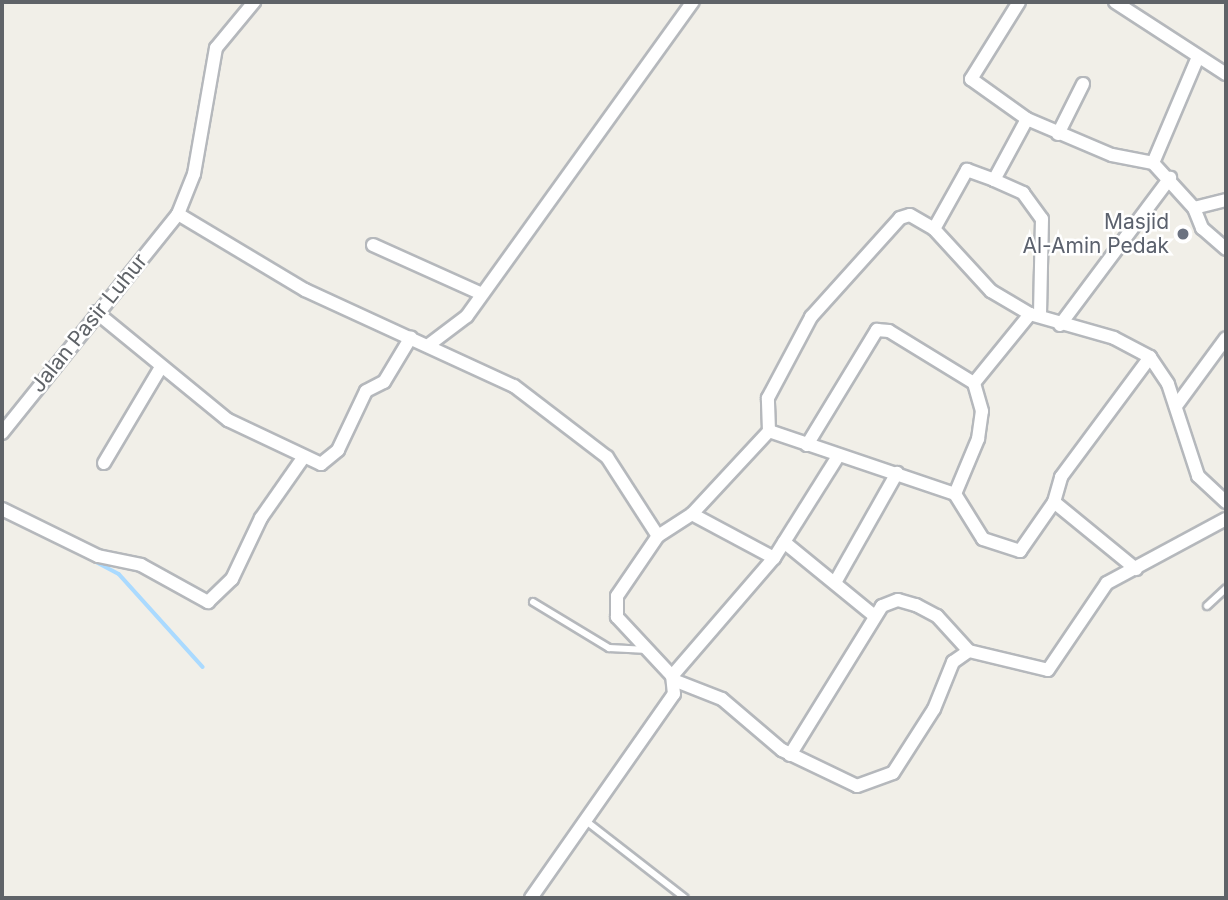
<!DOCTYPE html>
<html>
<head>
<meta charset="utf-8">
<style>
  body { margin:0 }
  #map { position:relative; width:1228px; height:900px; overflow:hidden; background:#f1efe8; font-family:Inter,sans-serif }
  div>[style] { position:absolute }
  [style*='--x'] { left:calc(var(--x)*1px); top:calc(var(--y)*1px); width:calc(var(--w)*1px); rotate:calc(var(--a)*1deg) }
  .stream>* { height:3.5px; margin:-1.75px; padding:0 1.75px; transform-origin:1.75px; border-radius:1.75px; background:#aadaff }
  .roads { filter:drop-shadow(2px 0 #b5b8bc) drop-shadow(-2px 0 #b5b8bc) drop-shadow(0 2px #b5b8bc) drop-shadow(0 -2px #b5b8bc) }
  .service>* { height:6px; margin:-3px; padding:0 3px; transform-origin:3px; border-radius:3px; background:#fff }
  .minor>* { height:12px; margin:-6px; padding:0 6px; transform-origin:6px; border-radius:6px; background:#fff }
  .dots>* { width:19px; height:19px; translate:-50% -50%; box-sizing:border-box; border:4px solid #fff; border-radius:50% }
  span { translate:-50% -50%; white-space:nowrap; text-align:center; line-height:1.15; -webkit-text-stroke:5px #fff; paint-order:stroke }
  .worship-label { font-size:21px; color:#5b616d }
  .right { translate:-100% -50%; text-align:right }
  .street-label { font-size:21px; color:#5f6368 }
  .frame { position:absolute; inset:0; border:4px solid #5f6368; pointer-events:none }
</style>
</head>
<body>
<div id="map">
  <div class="stream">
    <i style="--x:85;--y:556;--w:38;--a:28"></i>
    <i style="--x:119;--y:574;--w:125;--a:47.9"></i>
  </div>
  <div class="roads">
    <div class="service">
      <i style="--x:533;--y:602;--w:89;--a:31.2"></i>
      <i style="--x:609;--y:648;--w:34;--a:3"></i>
      <i style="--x:1207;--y:606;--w:26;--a:-43"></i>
      <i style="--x:586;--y:821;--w:125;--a:37.9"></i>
    </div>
    <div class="minor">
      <i style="--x:1019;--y:2;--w:91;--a:121.9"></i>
      <i style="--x:971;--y:79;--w:69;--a:35.5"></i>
      <i style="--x:1115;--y:2;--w:132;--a:33"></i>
      <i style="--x:1058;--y:134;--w:56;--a:-63.4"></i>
      <i style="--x:1153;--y:163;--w:115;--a:-67"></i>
      <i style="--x:994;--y:180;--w:32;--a:24"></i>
      <i style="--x:1023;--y:193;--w:32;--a:54"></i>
      <i style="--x:1042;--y:219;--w:95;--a:91.2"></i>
      <i style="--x:1194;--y:208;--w:22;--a:68"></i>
      <i style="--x:1202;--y:228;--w:32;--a:41"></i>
      <i style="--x:178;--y:214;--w:148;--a:30.9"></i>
      <i style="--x:305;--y:290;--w:230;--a:24.7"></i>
      <i style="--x:514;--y:386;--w:117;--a:37.4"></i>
      <i style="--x:607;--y:457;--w:94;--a:57.2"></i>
      <i style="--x:934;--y:229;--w:68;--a:-60.8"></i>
      <i style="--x:967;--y:170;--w:29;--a:20"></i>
      <i style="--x:994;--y:180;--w:69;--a:-61.6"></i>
      <i style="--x:1027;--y:119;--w:92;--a:23"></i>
      <i style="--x:1112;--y:155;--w:42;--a:11"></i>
      <i style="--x:1153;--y:163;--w:61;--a:47.7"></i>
      <i style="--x:1194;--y:208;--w:33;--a:-14"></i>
      <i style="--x:373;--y:245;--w:117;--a:24.2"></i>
      <i style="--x:96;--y:312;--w:171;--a:39.3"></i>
      <i style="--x:228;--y:420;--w:103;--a:25.3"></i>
      <i style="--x:321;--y:464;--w:22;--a:-39"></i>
      <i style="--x:338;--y:450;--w:65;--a:-64.6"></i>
      <i style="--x:366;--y:391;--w:20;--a:-27"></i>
      <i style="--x:384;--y:382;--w:52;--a:-59"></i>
      <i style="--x:1060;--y:325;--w:184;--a:-53.2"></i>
      <i style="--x:430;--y:344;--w:46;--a:-37.1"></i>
      <i style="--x:467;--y:316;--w:387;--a:-54.3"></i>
      <i style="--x:1176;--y:406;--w:84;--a:-53.7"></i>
      <i style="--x:769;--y:431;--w:196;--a:18.7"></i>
      <i style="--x:955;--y:494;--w:53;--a:58.1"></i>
      <i style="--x:983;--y:539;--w:39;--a:18"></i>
      <i style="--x:1020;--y:551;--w:60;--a:-55.2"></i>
      <i style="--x:1054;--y:502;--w:26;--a:-74"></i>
      <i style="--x:1061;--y:477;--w:149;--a:-53.4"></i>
      <i style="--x:2;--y:433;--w:281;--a:-51.2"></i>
      <i style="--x:178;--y:214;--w:43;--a:-68.2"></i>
      <i style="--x:194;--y:174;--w:128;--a:-80.1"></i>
      <i style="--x:216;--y:48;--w:60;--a:-50.4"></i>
      <i style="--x:807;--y:445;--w:135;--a:-58.7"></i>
      <i style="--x:877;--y:330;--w:12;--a:5"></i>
      <i style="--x:889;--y:331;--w:100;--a:31.5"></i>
      <i style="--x:104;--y:463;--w:112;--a:-59.3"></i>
      <i style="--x:955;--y:494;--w:60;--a:-67.3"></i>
      <i style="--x:978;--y:439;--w:28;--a:-82"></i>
      <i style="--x:982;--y:411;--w:29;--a:-106"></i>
      <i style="--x:974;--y:383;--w:89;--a:-50.9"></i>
      <i style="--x:1054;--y:502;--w:106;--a:39.3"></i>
      <i style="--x:2;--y:509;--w:107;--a:26.1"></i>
      <i style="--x:98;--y:556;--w:44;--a:11.8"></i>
      <i style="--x:141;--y:565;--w:77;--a:28.9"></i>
      <i style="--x:208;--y:602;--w:33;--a:-44"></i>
      <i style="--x:232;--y:579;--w:68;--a:-64.6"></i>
      <i style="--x:261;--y:518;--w:73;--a:-55"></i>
      <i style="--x:692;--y:514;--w:113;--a:-47.1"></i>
      <i style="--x:769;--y:431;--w:33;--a:-92"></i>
      <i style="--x:768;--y:398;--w:92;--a:-62"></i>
      <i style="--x:811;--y:317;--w:133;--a:-48"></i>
      <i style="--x:900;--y:218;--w:10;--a:-17"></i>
      <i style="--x:910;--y:215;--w:28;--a:30"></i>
      <i style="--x:934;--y:229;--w:84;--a:47.4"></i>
      <i style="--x:991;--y:291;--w:45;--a:30.5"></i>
      <i style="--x:1030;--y:314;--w:87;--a:15.9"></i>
      <i style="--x:1114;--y:338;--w:41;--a:27.8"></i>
      <i style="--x:1150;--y:357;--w:32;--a:56"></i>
      <i style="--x:1168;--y:384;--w:97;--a:71.9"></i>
      <i style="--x:1198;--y:476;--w:38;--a:43"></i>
      <i style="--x:784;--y:542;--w:114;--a:39.3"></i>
      <i style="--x:837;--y:579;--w:122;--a:-60.5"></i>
      <i style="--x:672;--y:676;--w:156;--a:-49.2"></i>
      <i style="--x:774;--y:558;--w:118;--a:-57.8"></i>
      <i style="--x:676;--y:681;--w:49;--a:21.4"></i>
      <i style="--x:722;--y:699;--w:79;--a:40.4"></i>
      <i style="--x:782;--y:750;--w:83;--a:25.6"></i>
      <i style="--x:857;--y:786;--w:38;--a:-20"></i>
      <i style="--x:893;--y:773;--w:76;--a:-57.4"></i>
      <i style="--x:934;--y:709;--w:51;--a:-68"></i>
      <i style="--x:953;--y:662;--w:19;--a:-35"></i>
      <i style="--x:790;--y:755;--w:175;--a:-58.3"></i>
      <i style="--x:882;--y:606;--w:17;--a:-21"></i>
      <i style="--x:898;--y:600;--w:19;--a:16"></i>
      <i style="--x:916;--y:605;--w:24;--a:28"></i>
      <i style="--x:937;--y:616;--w:47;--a:47.6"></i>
      <i style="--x:969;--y:651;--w:81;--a:13.5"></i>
      <i style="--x:1048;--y:670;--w:105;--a:-55.9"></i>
      <i style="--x:1107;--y:583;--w:135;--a:-28.3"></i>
      <i style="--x:531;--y:898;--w:249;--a:-55"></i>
      <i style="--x:674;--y:694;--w:18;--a:-96"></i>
      <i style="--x:672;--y:676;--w:81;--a:-133"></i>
      <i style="--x:617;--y:617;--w:21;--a:-90"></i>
      <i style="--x:617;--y:596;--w:73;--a:-55.7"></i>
      <i style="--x:658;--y:536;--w:40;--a:-32.9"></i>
      <i style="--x:692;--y:514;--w:93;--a:28.2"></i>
    </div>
  </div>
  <div class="dots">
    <i style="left:1183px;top:234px;background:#6b7280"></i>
  </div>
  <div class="worship-label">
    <span class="right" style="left:1169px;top:234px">Masjid<br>Al-Amin Pedak</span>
  </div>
  <div class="street-label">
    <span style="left:89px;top:323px;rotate:-51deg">Jalan Pasir Luhur</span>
  </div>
  <div class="frame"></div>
</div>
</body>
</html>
